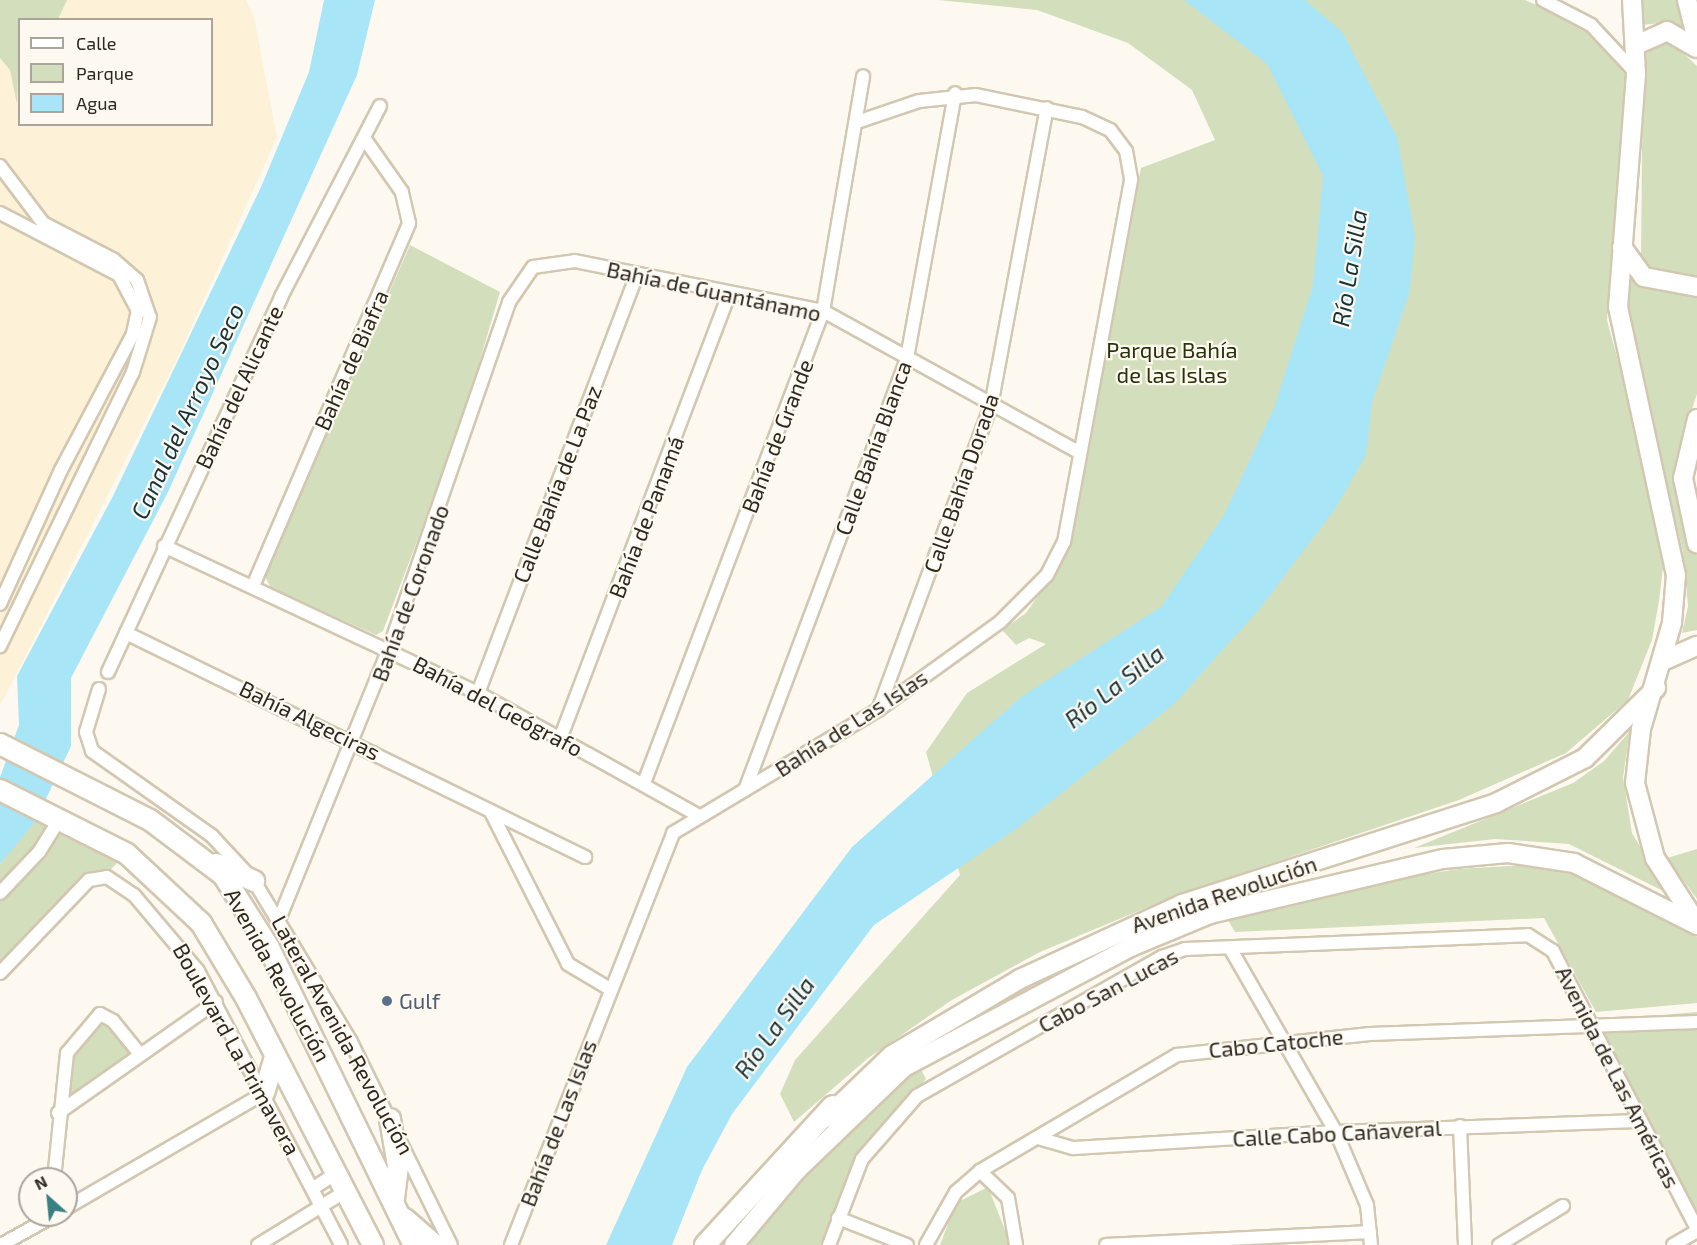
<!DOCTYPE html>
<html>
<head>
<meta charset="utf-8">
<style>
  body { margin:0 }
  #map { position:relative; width:1697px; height:1245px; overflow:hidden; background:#fef9f0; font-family:"Exo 2",sans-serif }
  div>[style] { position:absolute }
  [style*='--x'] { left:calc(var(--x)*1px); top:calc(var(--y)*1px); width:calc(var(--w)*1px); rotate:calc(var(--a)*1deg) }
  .built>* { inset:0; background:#fdf1d8 }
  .green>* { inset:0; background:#d3dfbc }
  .water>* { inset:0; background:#a7e5f7 }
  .roads { filter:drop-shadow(2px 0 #d2c7b0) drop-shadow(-2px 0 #d2c7b0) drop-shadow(0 2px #d2c7b0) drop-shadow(0 -2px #d2c7b0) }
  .street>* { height:12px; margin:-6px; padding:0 6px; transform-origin:6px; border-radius:6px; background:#fff }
  .secondary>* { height:18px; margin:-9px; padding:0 9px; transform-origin:9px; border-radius:9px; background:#fff }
  .primary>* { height:20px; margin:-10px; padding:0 10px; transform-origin:10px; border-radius:10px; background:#fff }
  .dots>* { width:16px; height:16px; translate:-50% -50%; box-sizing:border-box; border:3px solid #fef9f0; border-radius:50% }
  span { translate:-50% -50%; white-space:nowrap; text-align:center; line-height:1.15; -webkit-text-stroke:4.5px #fef9f0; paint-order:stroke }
  .street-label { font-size:22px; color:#2c281f }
  .park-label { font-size:22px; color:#29320d }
  .service-label { font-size:22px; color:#4e5e75 }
  .left { translate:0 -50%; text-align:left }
  .water-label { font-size:24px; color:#15333b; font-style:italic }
  .legend { position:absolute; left:18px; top:18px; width:195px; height:108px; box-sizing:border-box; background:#fef9f0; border:2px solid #aaa59c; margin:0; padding:8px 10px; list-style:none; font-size:18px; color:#2c281f }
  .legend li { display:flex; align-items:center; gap:12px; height:30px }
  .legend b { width:30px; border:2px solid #aaa59c }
  .north { position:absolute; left:18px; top:1167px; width:60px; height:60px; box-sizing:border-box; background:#fef9f0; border:2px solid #aaa59c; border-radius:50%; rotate:333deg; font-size:16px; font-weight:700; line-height:24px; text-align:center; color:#2c281f }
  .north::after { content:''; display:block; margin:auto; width:21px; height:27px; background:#388083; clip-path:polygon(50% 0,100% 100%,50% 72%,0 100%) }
</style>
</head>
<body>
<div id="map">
  <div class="built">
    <i style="clip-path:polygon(evenodd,0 0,246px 0,254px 17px,277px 137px,178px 357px,0 706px,0 0,20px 20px,212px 20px,212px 124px,20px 124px,20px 20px)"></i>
  </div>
  <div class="green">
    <i style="clip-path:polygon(0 0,67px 0,58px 19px,20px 20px,17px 104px,10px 70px,0 58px)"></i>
    <i style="clip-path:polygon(938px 0,1525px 0,1587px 27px,1626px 76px,1607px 320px,1651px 483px,1664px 560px,1659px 601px,1652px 640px,1628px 700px,1566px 753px,1459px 800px,1177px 895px,1040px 952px,952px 1000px,867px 1059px,794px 1122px,780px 1094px,795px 1060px,960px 875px,926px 752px,967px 693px,1046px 644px,1029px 638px,1016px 645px,1002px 630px,1026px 613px,1064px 559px,1141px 168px,1215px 140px,1192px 90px,1128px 43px,1037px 10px)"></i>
    <i style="clip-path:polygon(1639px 0,1678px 0,1686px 30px,1662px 23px,1641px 25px)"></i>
    <i style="clip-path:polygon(1655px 40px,1669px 40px,1697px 66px,1697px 276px,1652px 269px,1641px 257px,1643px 51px)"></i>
    <i style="clip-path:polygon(410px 245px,500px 292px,461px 425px,383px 631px,376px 635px,271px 588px,265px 577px)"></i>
    <i style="clip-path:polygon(1631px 276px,1640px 283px,1697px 296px,1697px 394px,1679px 448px,1676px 489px,1697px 556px,1697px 630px,1682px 633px,1688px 606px,1683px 552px,1638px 361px,1629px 307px)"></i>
    <i style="clip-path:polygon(1630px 731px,1623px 777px,1632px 833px,1669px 894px,1569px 844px,1495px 839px,1414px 848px,1573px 783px,1604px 761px)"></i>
    <i style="clip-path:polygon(41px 811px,127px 854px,0 973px,0 864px)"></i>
    <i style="clip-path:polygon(1697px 849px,1697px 899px,1667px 858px)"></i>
    <i style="clip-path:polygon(1528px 865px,1566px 869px,1697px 937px,1697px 1003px,1596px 1012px,1544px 918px,1235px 932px,1224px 913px,1334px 889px,1458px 869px)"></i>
    <i style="clip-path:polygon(1697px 1012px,1697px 1222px,1591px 1021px)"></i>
    <i style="clip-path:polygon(100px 1014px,138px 1052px,58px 1113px,64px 1059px)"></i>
    <i style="clip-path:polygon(914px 1056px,926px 1079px,856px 1163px,827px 1245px,735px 1245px)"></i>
    <i style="clip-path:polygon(988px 1187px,1011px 1245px,940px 1245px,956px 1203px)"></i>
  </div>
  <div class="water">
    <i style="clip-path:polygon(324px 0,375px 0,357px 75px,168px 492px,71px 678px,71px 746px,35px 822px,0 864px,0 777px,19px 725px,17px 676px,113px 496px,261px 187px,309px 72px)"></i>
    <i style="clip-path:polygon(1184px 0,1305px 0,1342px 32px,1397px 137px,1415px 237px,1409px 294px,1372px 402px,1366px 455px,1335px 509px,1261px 607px,1174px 704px,1016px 829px,874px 925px,732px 1114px,702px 1170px,672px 1245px,606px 1245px,687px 1067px,852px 847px,1021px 697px,1161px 607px,1224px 515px,1274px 408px,1313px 285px,1323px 176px,1267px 64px)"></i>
  </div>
  <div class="roads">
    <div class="street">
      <i style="--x:1543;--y:0;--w:54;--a:27.5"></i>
      <i style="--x:1591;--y:25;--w:64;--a:46.9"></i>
      <i style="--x:0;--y:166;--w:71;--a:53"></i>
      <i style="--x:43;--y:223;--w:80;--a:27.5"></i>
      <i style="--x:114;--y:260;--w:30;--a:41"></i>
      <i style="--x:137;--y:280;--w:39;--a:71"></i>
      <i style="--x:150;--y:317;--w:58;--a:107.2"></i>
      <i style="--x:133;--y:372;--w:305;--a:115.9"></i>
      <i style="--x:0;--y:213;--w:134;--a:27.5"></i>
      <i style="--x:119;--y:275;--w:40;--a:62"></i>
      <i style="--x:138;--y:310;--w:25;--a:102"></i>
      <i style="--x:133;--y:334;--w:154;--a:117.9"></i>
      <i style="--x:61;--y:470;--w:147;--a:114.5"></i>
      <i style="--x:164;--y:546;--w:347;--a:25.1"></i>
      <i style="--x:478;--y:693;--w:251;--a:29.1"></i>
      <i style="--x:253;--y:586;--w:395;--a:-66.7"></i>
      <i style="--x:409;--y:223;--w:32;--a:-103"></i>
      <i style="--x:402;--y:192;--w:66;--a:-125.1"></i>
      <i style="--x:126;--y:633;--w:511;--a:26.01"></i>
      <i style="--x:108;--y:672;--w:413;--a:-65.2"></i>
      <i style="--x:281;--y:297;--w:215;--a:-62.6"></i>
      <i style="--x:99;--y:689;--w:45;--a:106.8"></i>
      <i style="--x:86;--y:732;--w:20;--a:72"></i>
      <i style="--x:92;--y:751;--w:147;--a:35.3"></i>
      <i style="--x:212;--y:836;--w:62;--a:47"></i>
      <i style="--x:254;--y:881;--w:188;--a:58.9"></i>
      <i style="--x:351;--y:1042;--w:226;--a:63.8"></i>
      <i style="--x:478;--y:693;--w:446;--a:-69.2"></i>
      <i style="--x:879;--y:708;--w:322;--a:-69.7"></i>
      <i style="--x:991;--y:406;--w:303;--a:-79.4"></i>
      <i style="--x:560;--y:739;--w:476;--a:-69.2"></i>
      <i style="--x:644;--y:783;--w:505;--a:-69.23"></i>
      <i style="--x:823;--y:311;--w:238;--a:-80.3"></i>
      <i style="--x:745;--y:790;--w:461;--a:-69.4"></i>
      <i style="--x:907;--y:358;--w:269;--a:-79.7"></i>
      <i style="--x:491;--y:812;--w:170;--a:63.1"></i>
      <i style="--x:568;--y:964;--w:49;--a:30.8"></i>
      <i style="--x:0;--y:893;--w:57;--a:-46.4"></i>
      <i style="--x:39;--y:852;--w:38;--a:-58"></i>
      <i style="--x:280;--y:917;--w:289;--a:-67.9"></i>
      <i style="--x:389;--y:649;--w:367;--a:-70.9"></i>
      <i style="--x:509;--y:302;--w:42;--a:-55.6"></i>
      <i style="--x:533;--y:267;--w:42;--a:-8.1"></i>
      <i style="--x:575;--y:261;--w:253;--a:11.4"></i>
      <i style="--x:823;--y:311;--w:291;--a:28.9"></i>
      <i style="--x:1230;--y:948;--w:212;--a:60.1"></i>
      <i style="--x:1336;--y:1132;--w:79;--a:67"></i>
      <i style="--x:1367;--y:1205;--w:40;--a:84.3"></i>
      <i style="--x:0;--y:973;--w:129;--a:-46.3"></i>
      <i style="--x:89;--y:880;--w:18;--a:-9"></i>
      <i style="--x:107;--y:877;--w:32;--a:34"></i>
      <i style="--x:134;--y:895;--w:99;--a:49.9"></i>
      <i style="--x:198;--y:971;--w:309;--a:62.4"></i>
      <i style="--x:58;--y:1113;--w:193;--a:-35.1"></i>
      <i style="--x:1460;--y:1126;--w:119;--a:87.6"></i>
      <i style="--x:1038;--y:1138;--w:37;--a:16"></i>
      <i style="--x:1074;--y:1148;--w:262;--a:-3.5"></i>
      <i style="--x:1336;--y:1132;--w:302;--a:-2.1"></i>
      <i style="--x:980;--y:1171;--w:39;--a:44"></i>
      <i style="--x:1008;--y:1198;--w:48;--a:80.3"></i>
      <i style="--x:54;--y:1179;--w:127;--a:-84.1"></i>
      <i style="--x:67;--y:1053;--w:51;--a:-49.8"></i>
      <i style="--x:100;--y:1014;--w:15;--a:28"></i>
      <i style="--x:113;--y:1021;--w:40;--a:51"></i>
      <i style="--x:315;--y:1187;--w:24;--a:-33"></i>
      <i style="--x:66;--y:1208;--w:229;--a:-30.1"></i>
      <i style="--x:838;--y:1218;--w:74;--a:21.4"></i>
      <i style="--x:1;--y:1245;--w:62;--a:-29.1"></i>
      <i style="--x:258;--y:1245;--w:103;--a:-31.5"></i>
      <i style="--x:511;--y:1245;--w:443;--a:-68.5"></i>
      <i style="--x:673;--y:833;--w:239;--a:-31"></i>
      <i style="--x:878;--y:710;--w:150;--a:-35.8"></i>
      <i style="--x:1000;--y:622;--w:66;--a:-45"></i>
      <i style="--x:1047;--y:575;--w:37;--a:-63"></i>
      <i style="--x:1064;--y:542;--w:369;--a:-79.5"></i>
      <i style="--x:1131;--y:179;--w:28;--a:-100"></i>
      <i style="--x:1126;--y:151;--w:26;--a:-127"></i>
      <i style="--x:1110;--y:130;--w:31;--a:-155"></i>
      <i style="--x:1082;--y:117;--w:108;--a:-168.3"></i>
      <i style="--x:976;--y:95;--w:57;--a:174"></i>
      <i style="--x:919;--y:101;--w:65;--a:161.3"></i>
      <i style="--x:829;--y:1245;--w:92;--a:-69"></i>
      <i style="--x:862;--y:1159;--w:84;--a:-48.9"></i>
      <i style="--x:917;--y:1096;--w:282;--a:-29.6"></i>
      <i style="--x:1162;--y:957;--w:24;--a:-19"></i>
      <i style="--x:1185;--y:949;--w:343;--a:-2.3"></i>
      <i style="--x:1528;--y:935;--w:30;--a:33"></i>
      <i style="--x:1553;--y:951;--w:313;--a:62.6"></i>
      <i style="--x:926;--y:1245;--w:61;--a:-60.5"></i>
      <i style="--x:956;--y:1192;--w:32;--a:-41"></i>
      <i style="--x:980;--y:1171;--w:229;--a:-30.5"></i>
      <i style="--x:1177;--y:1055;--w:194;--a:-6.2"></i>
      <i style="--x:1370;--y:1034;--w:327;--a:-2.1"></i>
      <i style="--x:1106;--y:1245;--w:264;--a:-2.8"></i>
      <i style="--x:1499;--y:1245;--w:75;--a:-31.4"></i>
      <i style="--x:1673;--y:1245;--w:28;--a:-30"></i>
    </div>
    <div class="secondary">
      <i style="--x:1632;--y:0;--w:74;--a:86.9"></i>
      <i style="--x:1636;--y:74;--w:234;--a:94.4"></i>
      <i style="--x:1618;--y:307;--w:274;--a:77.8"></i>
      <i style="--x:1676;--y:575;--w:48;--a:94.8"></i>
      <i style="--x:1672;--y:623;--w:110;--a:106.3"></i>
      <i style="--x:1641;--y:729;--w:54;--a:96.3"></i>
      <i style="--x:1635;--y:783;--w:78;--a:75.1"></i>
      <i style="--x:1655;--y:858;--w:76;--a:57.4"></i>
      <i style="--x:1687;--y:0;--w:41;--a:76"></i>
      <i style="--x:1636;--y:45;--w:34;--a:-24"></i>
      <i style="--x:1667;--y:31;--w:34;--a:30"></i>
      <i style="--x:1622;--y:247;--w:37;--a:54"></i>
      <i style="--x:1644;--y:277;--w:54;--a:10.7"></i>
      <i style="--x:1697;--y:419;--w:61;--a:103.3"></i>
      <i style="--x:1683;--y:478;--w:67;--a:78"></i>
      <i style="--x:1665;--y:660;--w:35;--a:-24"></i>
      <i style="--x:826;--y:1118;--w:91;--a:-43.7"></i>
      <i style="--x:892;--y:1055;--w:149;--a:-30.7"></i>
      <i style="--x:1020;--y:979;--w:179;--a:-24.8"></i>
      <i style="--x:1182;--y:904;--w:330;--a:-17.8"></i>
      <i style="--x:1496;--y:803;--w:100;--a:-26.8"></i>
      <i style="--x:1585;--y:758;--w:100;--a:-44.6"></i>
      <i style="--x:734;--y:1245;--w:98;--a:-50"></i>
      <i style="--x:797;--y:1170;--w:149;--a:-43.9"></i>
      <i style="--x:904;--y:1067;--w:259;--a:-27.9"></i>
      <i style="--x:1133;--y:946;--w:83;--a:-22.6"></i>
      <i style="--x:1210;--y:914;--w:239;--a:-13.3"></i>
      <i style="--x:1443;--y:859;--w:65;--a:-5.3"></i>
      <i style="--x:1508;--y:853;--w:67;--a:8.6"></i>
      <i style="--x:1574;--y:863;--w:138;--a:26.8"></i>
    </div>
    <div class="primary">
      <i style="--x:0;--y:744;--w:168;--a:26.9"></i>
      <i style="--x:150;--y:820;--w:91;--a:37"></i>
      <i style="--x:223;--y:875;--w:84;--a:57.6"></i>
      <i style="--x:268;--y:946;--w:333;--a:64"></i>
      <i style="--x:0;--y:790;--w:142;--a:26.7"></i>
      <i style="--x:127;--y:854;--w:101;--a:43"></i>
      <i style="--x:201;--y:923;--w:87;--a:59"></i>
      <i style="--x:246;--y:998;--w:278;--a:62.8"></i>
      <i style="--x:216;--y:864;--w:42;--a:24.1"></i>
      <i style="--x:264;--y:1093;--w:37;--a:-73"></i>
      <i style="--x:390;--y:1119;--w:48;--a:80.3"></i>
      <i style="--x:398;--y:1166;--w:34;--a:97"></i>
      <i style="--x:405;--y:1219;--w:40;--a:41"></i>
      <i style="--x:705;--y:1245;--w:189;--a:-47.4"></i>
    </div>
  </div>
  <div class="dots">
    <i style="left:387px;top:1001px;background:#5c6f8a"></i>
  </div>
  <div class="street-label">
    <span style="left:714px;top:291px;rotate:12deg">Bahía de Guantánamo</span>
    <span style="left:351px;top:360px;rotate:-66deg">Bahía de Biafra</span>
    <span style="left:239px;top:387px;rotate:-65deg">Bahía del Alicante</span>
    <span style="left:777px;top:436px;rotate:-69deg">Bahía de Grande</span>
    <span style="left:873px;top:448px;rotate:-70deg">Calle Bahía Blanca</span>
    <span style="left:961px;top:483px;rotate:-71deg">Calle Bahía Dorada</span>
    <span style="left:557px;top:484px;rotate:-69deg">Calle Bahía de La Paz</span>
    <span style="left:646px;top:517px;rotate:-69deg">Bahía de Panamá</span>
    <span style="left:410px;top:593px;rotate:-70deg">Bahía de Coronado</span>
    <span style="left:498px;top:706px;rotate:28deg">Bahía del Geógrafo</span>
    <span style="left:310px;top:720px;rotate:26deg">Bahía Algeciras</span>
    <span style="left:851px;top:723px;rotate:-33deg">Bahía de Las Islas</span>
    <span style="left:1224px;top:894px;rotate:-19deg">Avenida Revolución</span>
    <span style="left:278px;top:975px;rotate:61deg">Avenida Revolución</span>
    <span style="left:1108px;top:990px;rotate:-28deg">Cabo San Lucas</span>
    <span style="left:343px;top:1035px;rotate:61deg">Lateral Avenida Revolución</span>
    <span style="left:1276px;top:1043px;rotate:-6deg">Cabo Catoche</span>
    <span style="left:237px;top:1049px;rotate:61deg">Boulevard La Primavera</span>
    <span style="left:1618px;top:1077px;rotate:63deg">Avenida de Las Américas</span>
    <span style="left:558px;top:1123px;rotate:-69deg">Bahía de Las Islas</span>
    <span style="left:1337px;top:1133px;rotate:-3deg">Calle Cabo Cañaveral</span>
  </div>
  <div class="park-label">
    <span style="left:1172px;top:362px">Parque Bahía<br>de las Islas</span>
  </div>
  <div class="service-label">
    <span class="left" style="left:399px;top:1001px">Gulf</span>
  </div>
  <div class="water-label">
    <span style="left:1349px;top:268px;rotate:-81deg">Río La Silla</span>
    <span style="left:187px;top:411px;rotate:-65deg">Canal del Arroyo Seco</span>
    <span style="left:1114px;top:686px;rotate:-38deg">Río La Silla</span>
    <span style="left:774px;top:1027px;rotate:-54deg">Río La Silla</span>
  </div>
  <ul class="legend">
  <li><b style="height:8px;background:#fff"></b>Calle</li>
  <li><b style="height:16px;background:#d3dfbc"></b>Parque</li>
  <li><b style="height:16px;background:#a7e5f7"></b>Agua</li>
  </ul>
  <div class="north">N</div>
</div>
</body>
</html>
